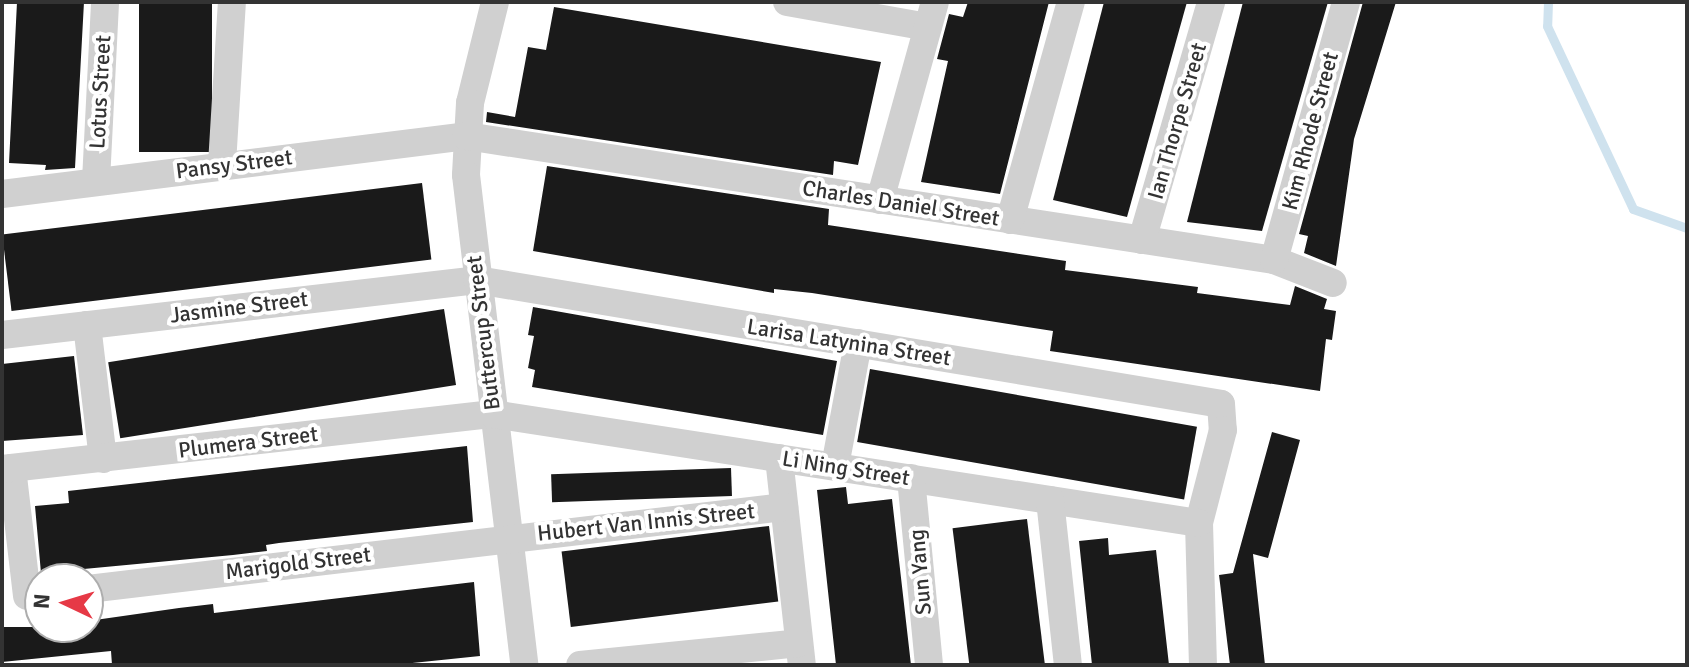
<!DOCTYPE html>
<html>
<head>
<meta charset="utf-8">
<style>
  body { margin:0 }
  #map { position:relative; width:1689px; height:667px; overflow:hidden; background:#fff; font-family:Signika,sans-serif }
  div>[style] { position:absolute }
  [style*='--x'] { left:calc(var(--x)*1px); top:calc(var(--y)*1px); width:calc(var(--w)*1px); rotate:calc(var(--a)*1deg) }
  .stream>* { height:9px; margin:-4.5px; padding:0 4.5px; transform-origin:4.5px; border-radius:4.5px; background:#cfe2ee }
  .building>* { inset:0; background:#1a1a1a; transform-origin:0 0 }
  .street>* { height:28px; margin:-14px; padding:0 14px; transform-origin:14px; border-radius:14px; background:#d0d0d0 }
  span { translate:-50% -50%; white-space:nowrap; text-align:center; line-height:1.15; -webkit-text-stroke:8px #fff; paint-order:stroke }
  .street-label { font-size:22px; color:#333 }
  .frame { position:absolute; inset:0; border:4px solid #333; pointer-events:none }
  .north { position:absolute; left:24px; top:563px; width:80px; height:80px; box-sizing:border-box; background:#fff; border:2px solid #adadad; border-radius:50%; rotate:274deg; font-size:22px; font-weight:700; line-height:32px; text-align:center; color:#333 }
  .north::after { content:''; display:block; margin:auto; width:28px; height:36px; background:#e63946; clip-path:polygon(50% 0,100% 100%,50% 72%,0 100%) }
</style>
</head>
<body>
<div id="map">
  <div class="stream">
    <i style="--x:1548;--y:2;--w:24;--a:92"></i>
    <i style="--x:1547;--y:26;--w:202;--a:64.8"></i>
    <i style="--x:1633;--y:209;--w:57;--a:19.4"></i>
  </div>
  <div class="building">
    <i style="clip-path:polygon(17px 2px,84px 2px,75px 168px,45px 170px,46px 165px,9px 163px)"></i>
    <i style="left:139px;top:2px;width:73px;height:150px"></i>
    <i style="clip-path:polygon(968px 2px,1049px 2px,1000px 194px,921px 182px,948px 61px,937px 59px,949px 14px,963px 17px)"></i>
    <i style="clip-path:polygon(1104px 2px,1187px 2px,1127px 217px,1053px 200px)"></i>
    <i style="clip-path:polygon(1243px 2px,1328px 2px,1262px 231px,1187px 222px)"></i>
    <i style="clip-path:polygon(1363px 2px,1396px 2px,1354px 139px,1336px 266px,1304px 253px,1308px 236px,1299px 234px)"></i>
    <i style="clip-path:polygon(554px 7px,881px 62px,858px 165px,834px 161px,833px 175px,486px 122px,487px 112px,515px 117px,528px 47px,546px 50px)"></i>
    <i style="clip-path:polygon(547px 166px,829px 209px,828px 225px,1066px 261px,1065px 270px,1198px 287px,1197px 293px,1290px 305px,1295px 286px,1327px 299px,1324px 309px,1336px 311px,1332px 340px,1326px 339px,1320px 391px,1050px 351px,1053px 331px,812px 293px,774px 289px,774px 293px,533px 251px)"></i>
    <i style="left:422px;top:183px;width:77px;height:423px;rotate:83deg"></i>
    <i style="clip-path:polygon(533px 307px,837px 361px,823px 435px,532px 387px,535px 370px,528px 368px,534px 336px,528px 335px)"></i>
    <i style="left:444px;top:309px;width:77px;height:340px;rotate:81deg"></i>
    <i style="clip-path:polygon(74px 356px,83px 435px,2px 441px,2px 364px)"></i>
    <i style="left:870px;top:369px;width:332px;height:74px;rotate:10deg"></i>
    <i style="clip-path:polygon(1272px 432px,1300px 440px,1268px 558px,1253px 554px,1265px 665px,1230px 665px,1219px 575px,1233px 573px)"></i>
    <i style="clip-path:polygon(467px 446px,473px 522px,279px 543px,266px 545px,267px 551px,233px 555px,41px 573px,35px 506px,69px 503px,68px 491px)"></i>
    <i style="left:731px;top:468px;width:28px;height:180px;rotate:88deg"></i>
    <i style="clip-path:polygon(846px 487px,848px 504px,892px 499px,911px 665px,836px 665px,817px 490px)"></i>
    <i style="left:1027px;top:519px;width:147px;height:75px;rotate:83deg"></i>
    <i style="left:769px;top:526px;width:76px;height:209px;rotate:83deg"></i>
    <i style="clip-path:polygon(1108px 538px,1109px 555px,1156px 550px,1169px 665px,1092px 665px,1079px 541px)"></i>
    <i style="clip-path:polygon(474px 582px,480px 656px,393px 665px,112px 665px,111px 651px,2px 662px,2px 627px,88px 627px,88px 621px,179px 608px,213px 604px,214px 613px)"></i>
  </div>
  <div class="street">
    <i style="--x:495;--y:2;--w:104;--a:103.9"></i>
    <i style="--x:470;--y:103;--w:72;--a:93.2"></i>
    <i style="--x:466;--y:175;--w:493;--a:83.2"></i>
    <i style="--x:787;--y:2;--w:143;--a:10.1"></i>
    <i style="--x:222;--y:164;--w:162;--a:-86.5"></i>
    <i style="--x:96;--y:181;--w:179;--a:-87.1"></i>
    <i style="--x:2;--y:194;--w:468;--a:-7.1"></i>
    <i style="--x:466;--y:136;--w:817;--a:8.72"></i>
    <i style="--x:1274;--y:260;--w:63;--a:21.3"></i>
    <i style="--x:880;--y:200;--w:205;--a:-74.5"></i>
    <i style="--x:1010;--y:220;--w:226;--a:-74.4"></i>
    <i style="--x:1142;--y:240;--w:248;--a:-73.8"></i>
    <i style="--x:1274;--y:260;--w:268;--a:-74.4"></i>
    <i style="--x:87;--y:325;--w:135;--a:83.2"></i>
    <i style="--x:2;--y:335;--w:478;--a:-6.6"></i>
    <i style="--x:477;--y:280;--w:754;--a:9.46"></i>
    <i style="--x:1221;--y:404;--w:26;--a:86"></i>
    <i style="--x:1223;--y:430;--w:96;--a:104.5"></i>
    <i style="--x:1199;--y:523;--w:142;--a:88.4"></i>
    <i style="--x:779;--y:458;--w:208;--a:83.7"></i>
    <i style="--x:835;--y:466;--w:125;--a:-79.4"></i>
    <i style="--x:12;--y:468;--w:129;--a:83.3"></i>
    <i style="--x:2;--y:469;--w:494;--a:-6.4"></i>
    <i style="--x:493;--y:414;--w:714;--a:8.78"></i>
    <i style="--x:911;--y:478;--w:188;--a:84.5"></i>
    <i style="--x:1050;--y:500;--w:166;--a:83.8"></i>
    <i style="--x:88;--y:589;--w:701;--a:-6.72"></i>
    <i style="--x:580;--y:665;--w:220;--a:-5.7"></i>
  </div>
  <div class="street-label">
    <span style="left:100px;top:92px;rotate:-87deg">Lotus Street</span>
    <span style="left:1177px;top:121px;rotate:-74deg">Ian Thorpe Street</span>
    <span style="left:1310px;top:131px;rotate:-75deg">Kim Rhode Street</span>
    <span style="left:234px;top:164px;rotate:-7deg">Pansy Street</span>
    <span style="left:901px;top:203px;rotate:9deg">Charles Daniel Street</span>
    <span style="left:239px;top:307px;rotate:-7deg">Jasmine Street</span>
    <span style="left:483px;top:333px;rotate:-97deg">Buttercup Street</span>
    <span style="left:849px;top:342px;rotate:9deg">Larisa Latynina Street</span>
    <span style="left:248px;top:442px;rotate:-7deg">Plumera Street</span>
    <span style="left:846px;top:468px;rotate:9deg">Li Ning Street</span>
    <span style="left:646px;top:522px;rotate:-6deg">Hubert Van Innis Street</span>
    <span style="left:298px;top:563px;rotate:-7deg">Marigold Street</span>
    <span style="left:920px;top:572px;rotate:-95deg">Sun Yang</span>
  </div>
  <div class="frame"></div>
  <div class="north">N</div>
</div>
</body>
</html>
